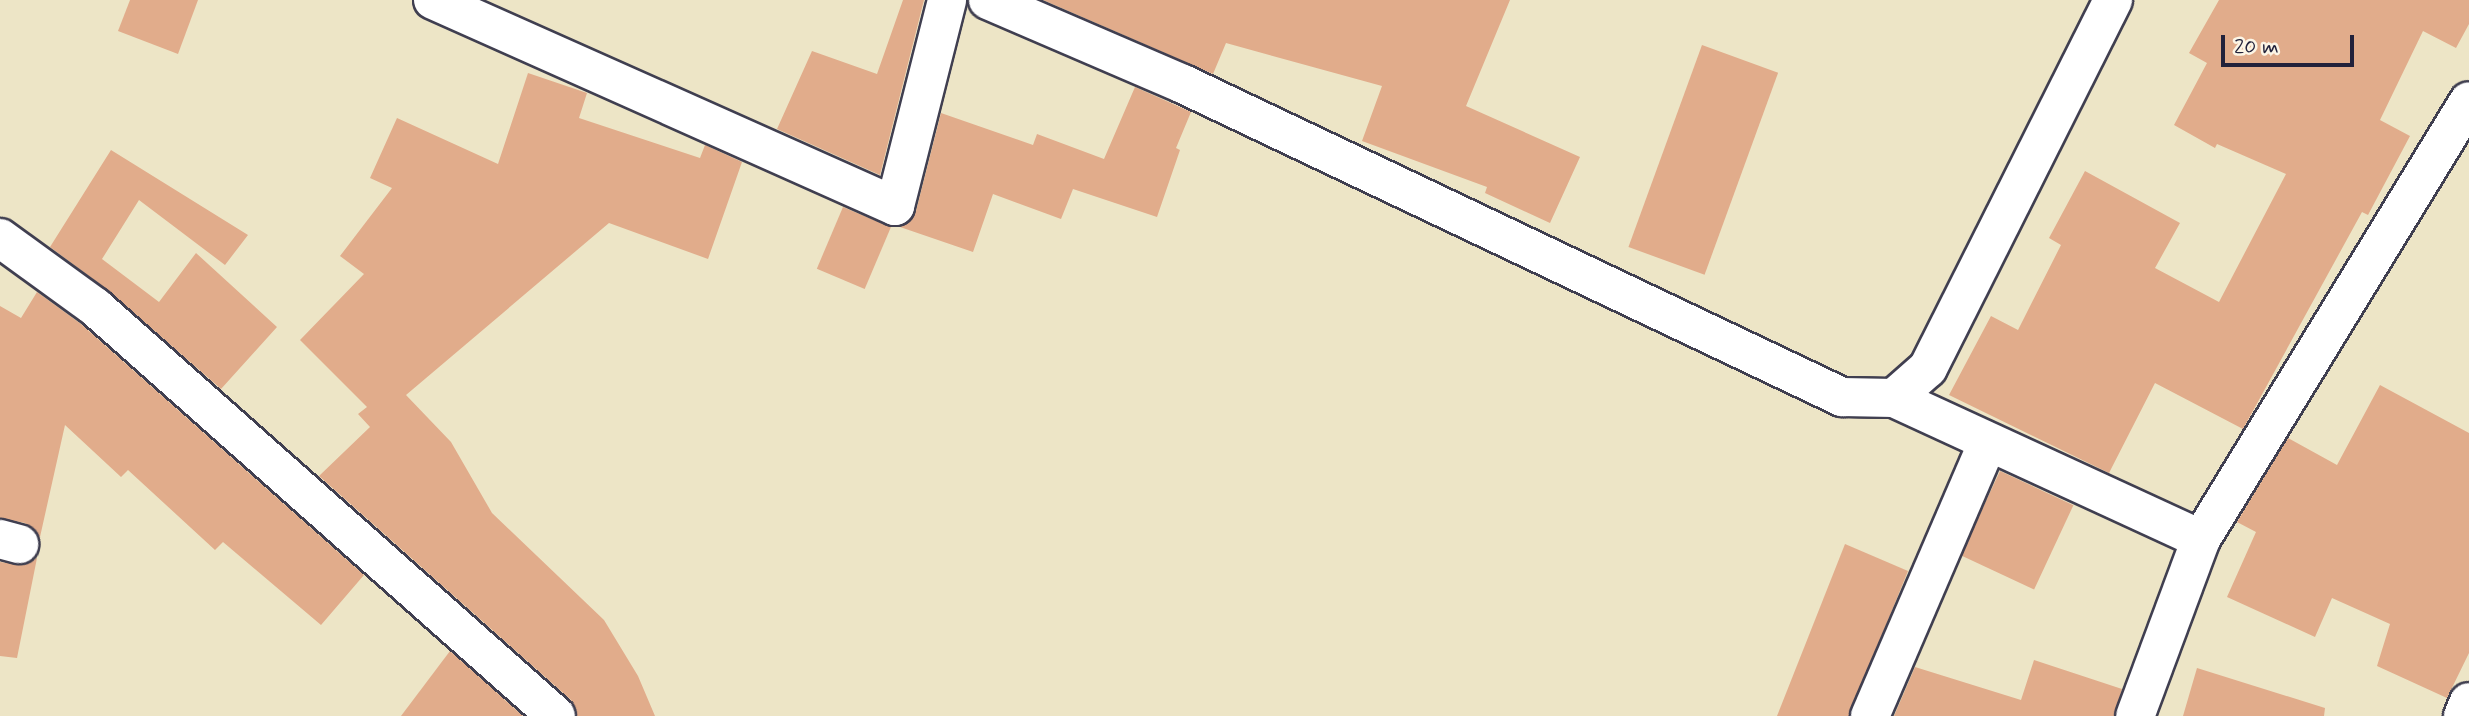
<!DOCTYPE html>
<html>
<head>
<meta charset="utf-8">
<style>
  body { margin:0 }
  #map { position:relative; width:2469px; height:716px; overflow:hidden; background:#ede5c6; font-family:Mynerve,sans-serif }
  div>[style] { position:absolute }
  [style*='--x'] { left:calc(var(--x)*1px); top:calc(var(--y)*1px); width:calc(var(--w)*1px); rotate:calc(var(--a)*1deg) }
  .building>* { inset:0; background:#e1ac8b; transform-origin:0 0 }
  .roads { filter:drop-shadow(2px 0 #403f50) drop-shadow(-2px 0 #403f50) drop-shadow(0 2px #403f50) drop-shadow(0 -2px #403f50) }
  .minor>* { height:38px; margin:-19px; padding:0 19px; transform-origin:19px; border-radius:19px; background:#fff }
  span { translate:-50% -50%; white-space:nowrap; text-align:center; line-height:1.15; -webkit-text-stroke:7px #fcf5e5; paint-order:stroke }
  .scale { position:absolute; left:2221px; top:35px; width:133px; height:32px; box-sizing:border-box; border:4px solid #22223b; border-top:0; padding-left:9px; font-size:21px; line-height:24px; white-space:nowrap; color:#22223b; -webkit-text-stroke:5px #fcf5e5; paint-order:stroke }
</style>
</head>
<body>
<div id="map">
  <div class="building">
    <i style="clip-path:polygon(130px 0,198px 0,178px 54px,118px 31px)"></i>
    <i style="clip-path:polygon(903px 0,924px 0,880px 175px,777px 129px,812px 51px,877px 74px)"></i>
    <i style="clip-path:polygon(1043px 0,1510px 0,1466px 106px,1580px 157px,1550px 223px,1485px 193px,1487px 187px,1362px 141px,1382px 86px,1226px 43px,1213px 74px)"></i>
    <i style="clip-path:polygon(2219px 0,2469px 0,2469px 24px,2456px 48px,2423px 31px,2380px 120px,2410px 136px,2368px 215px,2362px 212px,2243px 429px,2155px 383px,2109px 473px,1949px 395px,1991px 316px,2018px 330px,2061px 245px,2049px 238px,2085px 171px,2180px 223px,2155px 268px,2219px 302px,2286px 174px,2217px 144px,2215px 148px,2174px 125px,2207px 63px,2189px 53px)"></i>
    <i style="left:1702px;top:45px;width:81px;height:215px;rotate:20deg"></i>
    <i style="clip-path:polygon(528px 73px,587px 93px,579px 118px,700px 158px,705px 145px,742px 162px,708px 259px,609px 223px,406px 395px,451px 442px,492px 513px,604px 620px,638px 676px,655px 716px,577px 716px,571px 700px,319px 476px,370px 427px,358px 414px,367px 407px,300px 340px,364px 274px,340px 256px,392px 188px,370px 178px,397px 118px,498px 164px)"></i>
    <i style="clip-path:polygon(1135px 87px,1191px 112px,1176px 148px,1180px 150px,1157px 217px,1073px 189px,1061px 219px,993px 194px,973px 252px,900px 227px,916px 211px,941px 113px,1033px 145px,1037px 134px,1104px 159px)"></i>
    <i style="clip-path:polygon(111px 150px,248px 235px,225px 265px,139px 200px,102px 259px,159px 302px,196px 253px,277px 327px,221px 389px,109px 291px,50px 247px)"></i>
    <i style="left:843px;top:207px;width:52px;height:67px;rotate:23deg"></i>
    <i style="clip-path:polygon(37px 292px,81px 324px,364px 575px,321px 625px,223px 542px,215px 550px,128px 470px,121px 477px,65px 425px,40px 537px,25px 523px,0 518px,0 306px,21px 318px)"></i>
    <i style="clip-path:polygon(2380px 385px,2469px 433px,2469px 653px,2447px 698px,2377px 666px,2390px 624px,2332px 598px,2315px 637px,2227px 597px,2256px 532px,2237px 522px,2288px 438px,2337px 465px)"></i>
    <i style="left:2000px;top:471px;width:81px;height:93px;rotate:25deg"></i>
    <i style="clip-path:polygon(1845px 544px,1908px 571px,1849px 716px,1777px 716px)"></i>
    <i style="clip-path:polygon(37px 558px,17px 658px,0 656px,0 562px,24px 565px)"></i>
    <i style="clip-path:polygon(450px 651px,523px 716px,401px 716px)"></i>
    <i style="clip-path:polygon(2034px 660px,2122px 689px,2114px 716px,1894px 716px,1915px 667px,2021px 700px)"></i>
    <i style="clip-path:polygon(2197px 668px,2325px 708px,2324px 716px,2183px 716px)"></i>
  </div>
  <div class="roads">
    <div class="minor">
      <i style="--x:433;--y:0;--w:506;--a:24.03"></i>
      <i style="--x:895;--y:206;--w:212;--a:-75.8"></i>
      <i style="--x:988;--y:0;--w:212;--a:23.3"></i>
      <i style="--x:1183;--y:84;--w:730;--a:25.41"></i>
      <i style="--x:1842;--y:397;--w:52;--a:1.1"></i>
      <i style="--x:1894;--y:398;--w:45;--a:-41.4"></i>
      <i style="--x:1928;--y:368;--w:412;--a:-63.3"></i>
      <i style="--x:0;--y:238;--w:117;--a:36"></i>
      <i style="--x:95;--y:307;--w:616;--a:41.58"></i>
      <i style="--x:1894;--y:398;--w:338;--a:24.7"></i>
      <i style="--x:2201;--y:539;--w:189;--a:110.4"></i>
      <i style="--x:0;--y:539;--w:20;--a:15"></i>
      <i style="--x:2201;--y:539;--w:513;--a:-58.54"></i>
      <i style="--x:1870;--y:716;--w:298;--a:-66.7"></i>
      <i style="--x:2463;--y:716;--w:15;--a:-67"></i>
    </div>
  </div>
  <div class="scale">20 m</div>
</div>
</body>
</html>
